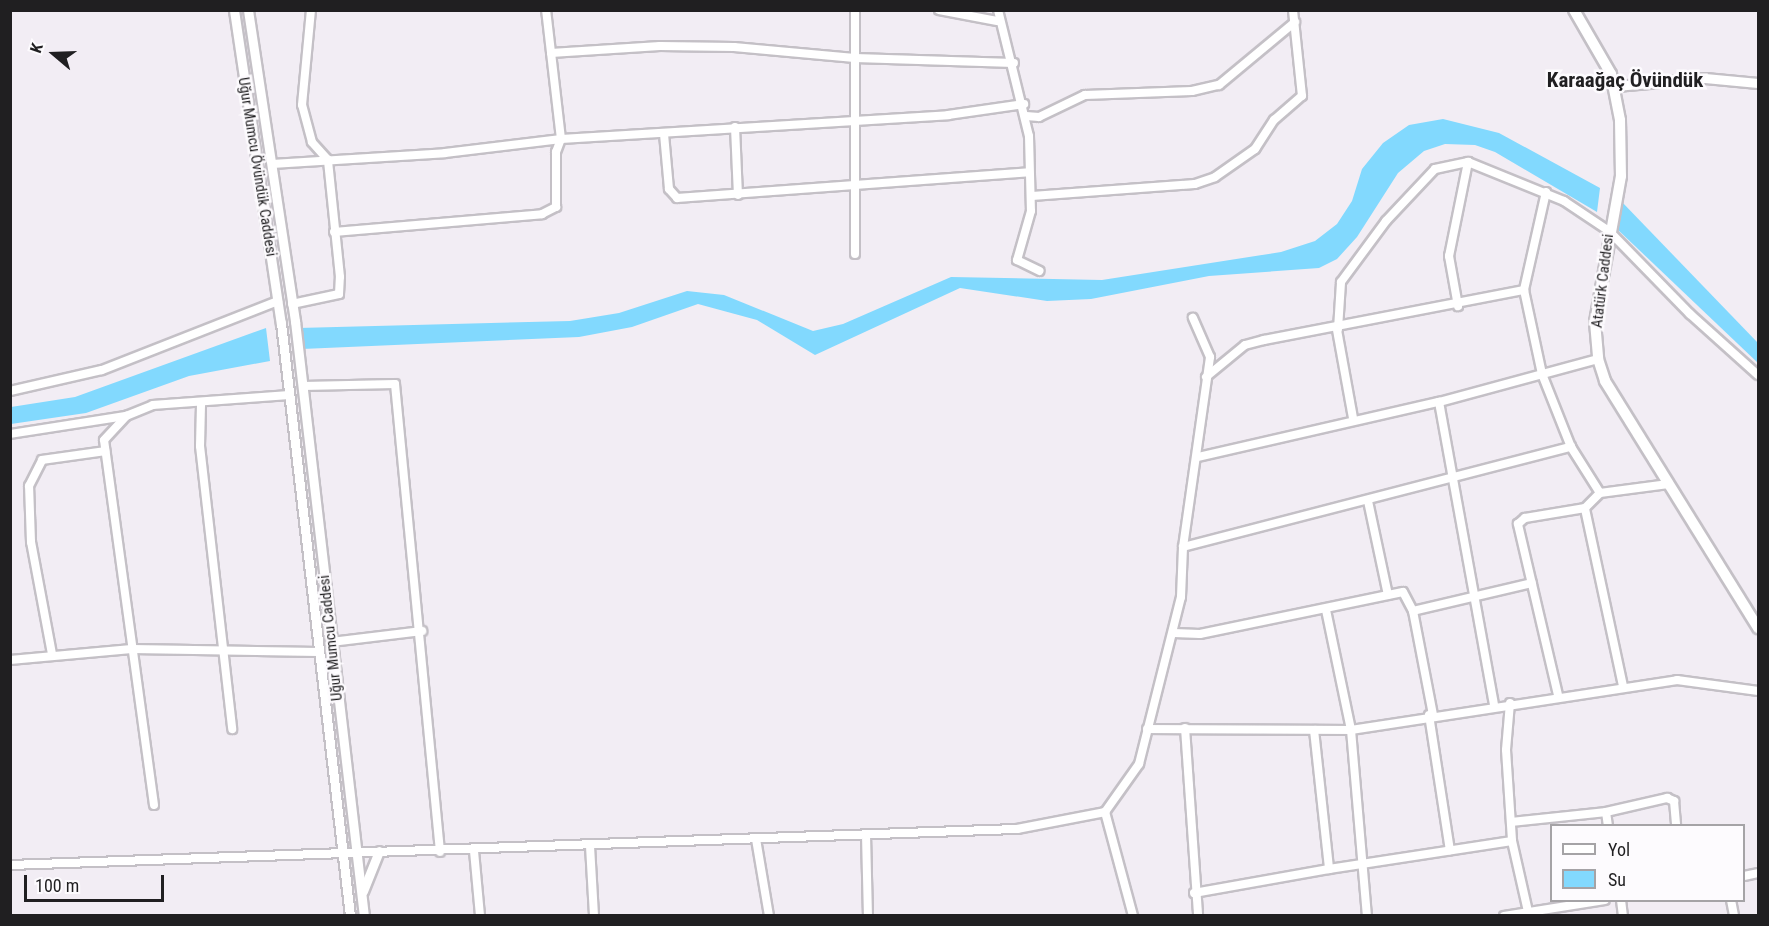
<!DOCTYPE html>
<html>
<head>
<meta charset="utf-8">
<style>
  body { margin:0 }
  #map { position:relative; width:1769px; height:926px; overflow:hidden; background:#f2edf4; font-family:"Roboto Condensed",sans-serif }
  div>[style] { position:absolute }
  [style*='--x'] { left:calc(var(--x)*1px); top:calc(var(--y)*1px); width:calc(var(--w)*1px); rotate:calc(var(--a)*1deg) }
  .water>* { inset:0; background:#82d9fe }
  .roads { filter:drop-shadow(2px 0 #c4c0c6) drop-shadow(-2px 0 #c4c0c6) drop-shadow(0 2px #c4c0c6) drop-shadow(0 -2px #c4c0c6) }
  .minor>* { height:8px; margin:-4px; padding:0 4px; transform-origin:4px; border-radius:4px; background:#fff }
  .tertiary>* { height:9px; margin:-4.5px; padding:0 4.5px; transform-origin:4.5px; border-radius:4.5px; background:#fff }
  .secondary>* { height:10px; margin:-5px; padding:0 5px; transform-origin:5px; border-radius:5px; background:#fff }
  span { translate:-50% -50%; white-space:nowrap; text-align:center; line-height:1.15; -webkit-text-stroke:5px #fdfbfe; paint-order:stroke }
  .street-label { font-size:15px; color:#201f21 }
  .district-label { font-size:21px; color:#201f21; font-weight:700 }
  .frame { position:absolute; inset:0; border:12px solid #201f21; pointer-events:none }
  .legend { position:absolute; left:1550px; top:824px; width:195px; height:78px; box-sizing:border-box; background:#fdfbfe; border:2px solid #a5a3a6; margin:0; padding:8px 10px; list-style:none; font-size:18px; color:#201f21 }
  .legend li { display:flex; align-items:center; gap:12px; height:30px }
  .legend b { width:30px; border:2px solid #a5a3a6 }
  .north { position:absolute; left:24px; top:24px; width:60px; height:60px; -webkit-text-stroke:4px #fdfbfe; paint-order:stroke; rotate:289deg; font-size:16px; font-weight:700; line-height:24px; text-align:center; color:#201f21 }
  .north::after { content:''; display:block; margin:auto; width:21px; height:27px; background:#201f21; clip-path:polygon(50% 0,100% 100%,50% 72%,0 100%) }
  .scale { position:absolute; left:24px; top:875px; width:140px; height:27px; box-sizing:border-box; border:3px solid #201f21; border-top:0; padding-left:8px; font-size:18px; line-height:21px; white-space:nowrap; color:#201f21; -webkit-text-stroke:4px #fdfbfe; paint-order:stroke }
</style>
</head>
<body>
<div id="map">
  <div class="water">
    <i style="clip-path:polygon(1443px 119px,1499px 133px,1600px 188px,1597px 212px,1495px 152px,1475px 145px,1445px 144px,1424px 151px,1398px 173px,1357px 237px,1337px 259px,1319px 268px,1209px 276px,1091px 299px,1047px 301px,960px 288px,815px 355px,757px 320px,698px 304px,632px 327px,579px 337px,302px 349px,298px 328px,570px 321px,619px 313px,687px 291px,724px 295px,813px 331px,843px 324px,951px 277px,1102px 280px,1281px 252px,1315px 241px,1337px 224px,1352px 201px,1362px 169px,1383px 143px,1409px 125px)"></i>
    <i style="clip-path:polygon(1621px 201px,1758px 343px,1758px 363px,1616px 228px)"></i>
    <i style="clip-path:polygon(266px 328px,270px 361px,189px 376px,86px 413px,11px 424px,11px 407px,75px 397px)"></i>
  </div>
  <div class="roads">
    <div class="minor">
      <i style="--x:855;--y:10;--w:244;--a:90"></i>
      <i style="--x:939;--y:10;--w:59;--a:10.7"></i>
      <i style="--x:998;--y:10;--w:130;--a:76.2"></i>
      <i style="--x:1029;--y:136;--w:75;--a:88.5"></i>
      <i style="--x:1031;--y:211;--w:51;--a:105.9"></i>
      <i style="--x:1017;--y:260;--w:25;--a:26"></i>
      <i style="--x:551;--y:53;--w:109;--a:-3.7"></i>
      <i style="--x:660;--y:46;--w:74;--a:0.8"></i>
      <i style="--x:734;--y:47;--w:121;--a:5.2"></i>
      <i style="--x:855;--y:58;--w:159;--a:1.8"></i>
      <i style="--x:1026;--y:116;--w:13;--a:4"></i>
      <i style="--x:1039;--y:117;--w:51;--a:-25.6"></i>
      <i style="--x:1085;--y:95;--w:107;--a:-2.1"></i>
      <i style="--x:1192;--y:91;--w:28;--a:-13"></i>
      <i style="--x:1219;--y:85;--w:99;--a:-39.7"></i>
      <i style="--x:735;--y:127;--w:68;--a:87.5"></i>
      <i style="--x:664;--y:134;--w:55;--a:84.8"></i>
      <i style="--x:669;--y:189;--w:12;--a:48"></i>
      <i style="--x:677;--y:198;--w:353;--a:-4.2"></i>
      <i style="--x:1468;--y:162;--w:104;--a:22.1"></i>
      <i style="--x:1564;--y:201;--w:54;--a:33.7"></i>
      <i style="--x:1609;--y:231;--w:116;--a:45.7"></i>
      <i style="--x:1690;--y:314;--w:91;--a:41.9"></i>
      <i style="--x:272;--y:164;--w:173;--a:-3.6"></i>
      <i style="--x:445;--y:153;--w:117;--a:-6.9"></i>
      <i style="--x:561;--y:139;--w:388;--a:-3.5"></i>
      <i style="--x:948;--y:115;--w:77;--a:-8.2"></i>
      <i style="--x:1546;--y:192;--w:100;--a:102.7"></i>
      <i style="--x:1524;--y:290;--w:86;--a:77.9"></i>
      <i style="--x:1542;--y:374;--w:79;--a:68.3"></i>
      <i style="--x:1571;--y:447;--w:54;--a:57.8"></i>
      <i style="--x:1032;--y:196;--w:163;--a:-4.2"></i>
      <i style="--x:1195;--y:184;--w:21;--a:-19"></i>
      <i style="--x:1215;--y:177;--w:49;--a:-35"></i>
      <i style="--x:1255;--y:149;--w:35;--a:-57"></i>
      <i style="--x:1274;--y:120;--w:37;--a:-41"></i>
      <i style="--x:1302;--y:96;--w:86;--a:-96"></i>
      <i style="--x:334;--y:232;--w:209;--a:-4.9"></i>
      <i style="--x:542;--y:214;--w:16;--a:-27"></i>
      <i style="--x:556;--y:207;--w:55;--a:-90"></i>
      <i style="--x:556;--y:152;--w:14;--a:-69"></i>
      <i style="--x:561;--y:139;--w:130;--a:-96.6"></i>
      <i style="--x:292;--y:304;--w:48;--a:-12"></i>
      <i style="--x:339;--y:294;--w:17;--a:-87"></i>
      <i style="--x:340;--y:277;--w:118;--a:-95.9"></i>
      <i style="--x:328;--y:160;--w:24;--a:-132"></i>
      <i style="--x:312;--y:142;--w:38;--a:-105"></i>
      <i style="--x:302;--y:105;--w:95;--a:-84.6"></i>
      <i style="--x:1338;--y:329;--w:47;--a:-86.3"></i>
      <i style="--x:1341;--y:282;--w:76;--a:-53.6"></i>
      <i style="--x:1386;--y:221;--w:71;--a:-46.7"></i>
      <i style="--x:1435;--y:169;--w:34;--a:-12"></i>
      <i style="--x:1468;--y:162;--w:96;--a:101.4"></i>
      <i style="--x:1449;--y:256;--w:51;--a:79.8"></i>
      <i style="--x:1337;--y:330;--w:89;--a:79.7"></i>
      <i style="--x:1206;--y:377;--w:50;--a:-39.4"></i>
      <i style="--x:1245;--y:345;--w:20;--a:-15"></i>
      <i style="--x:1264;--y:340;--w:265;--a:-10.9"></i>
      <i style="--x:303;--y:386;--w:92;--a:-1.2"></i>
      <i style="--x:395;--y:384;--w:470;--a:84.5"></i>
      <i style="--x:10;--y:391;--w:94;--a:-12.9"></i>
      <i style="--x:102;--y:370;--w:189;--a:-21.4"></i>
      <i style="--x:1439;--y:402;--w:308;--a:79.7"></i>
      <i style="--x:201;--y:405;--w:41;--a:91.4"></i>
      <i style="--x:200;--y:446;--w:285;--a:83.5"></i>
      <i style="--x:10;--y:434;--w:116;--a:-8.9"></i>
      <i style="--x:1198;--y:457;--w:247;--a:-12.9"></i>
      <i style="--x:1439;--y:402;--w:165;--a:-15.1"></i>
      <i style="--x:1368;--y:501;--w:96;--a:78"></i>
      <i style="--x:1183;--y:547;--w:401;--a:-14.5"></i>
      <i style="--x:1326;--y:610;--w:123;--a:78.2"></i>
      <i style="--x:1351;--y:730;--w:187;--a:85.1"></i>
      <i style="--x:1413;--y:611;--w:122;--a:-13.2"></i>
      <i style="--x:1174;--y:633;--w:26;--a:2"></i>
      <i style="--x:1200;--y:634;--w:207;--a:-11.7"></i>
      <i style="--x:1403;--y:592;--w:21;--a:62"></i>
      <i style="--x:1413;--y:611;--w:106;--a:79.1"></i>
      <i style="--x:331;--y:642;--w:92;--a:-6.9"></i>
      <i style="--x:52;--y:654;--w:114;--a:-100.6"></i>
      <i style="--x:31;--y:542;--w:56;--a:-92"></i>
      <i style="--x:29;--y:486;--w:29;--a:-63"></i>
      <i style="--x:42;--y:460;--w:64;--a:-8.1"></i>
      <i style="--x:10;--y:660;--w:122;--a:-5.2"></i>
      <i style="--x:132;--y:649;--w:186;--a:0.9"></i>
      <i style="--x:1623;--y:686;--w:182;--a:-102.1"></i>
      <i style="--x:1585;--y:508;--w:21;--a:-45"></i>
      <i style="--x:1600;--y:493;--w:69;--a:-7.5"></i>
      <i style="--x:1558;--y:695;--w:176;--a:-103.2"></i>
      <i style="--x:1518;--y:524;--w:9;--a:-41"></i>
      <i style="--x:1525;--y:518;--w:61;--a:-9.5"></i>
      <i style="--x:1510;--y:703;--w:47;--a:94.9"></i>
      <i style="--x:1506;--y:750;--w:91;--a:86.2"></i>
      <i style="--x:1512;--y:841;--w:77;--a:77.2"></i>
      <i style="--x:1429;--y:715;--w:137;--a:81.2"></i>
      <i style="--x:1185;--y:728;--w:188;--a:86"></i>
      <i style="--x:1147;--y:729;--w:204;--a:0.3"></i>
      <i style="--x:1351;--y:730;--w:330;--a:-8.7"></i>
      <i style="--x:1677;--y:680;--w:82;--a:7.7"></i>
      <i style="--x:1314;--y:730;--w:140;--a:83.8"></i>
      <i style="--x:1329;--y:869;--w:185;--a:-8.7"></i>
      <i style="--x:154;--y:805;--w:368;--a:-97.8"></i>
      <i style="--x:104;--y:440;--w:33;--a:-47"></i>
      <i style="--x:126;--y:416;--w:29;--a:-22"></i>
      <i style="--x:153;--y:405;--w:136;--a:-4.2"></i>
      <i style="--x:1105;--y:812;--w:108;--a:74.9"></i>
      <i style="--x:1606;--y:812;--w:14;--a:82"></i>
      <i style="--x:1511;--y:822;--w:96;--a:-6"></i>
      <i style="--x:1606;--y:812;--w:63;--a:-12.9"></i>
      <i style="--x:1667;--y:798;--w:8;--a:23"></i>
      <i style="--x:1674;--y:801;--w:25;--a:85"></i>
      <i style="--x:866;--y:835;--w:81;--a:88.6"></i>
      <i style="--x:756;--y:839;--w:78;--a:80.4"></i>
      <i style="--x:590;--y:846;--w:70;--a:86.7"></i>
      <i style="--x:474;--y:851;--w:65;--a:84.7"></i>
      <i style="--x:10;--y:865;--w:1008;--a:-2.05"></i>
      <i style="--x:1017;--y:829;--w:90;--a:-10.9"></i>
      <i style="--x:1105;--y:812;--w:59;--a:-54.7"></i>
      <i style="--x:1139;--y:764;--w:172;--a:-75.9"></i>
      <i style="--x:1181;--y:597;--w:50;--a:-87.7"></i>
      <i style="--x:1183;--y:547;--w:192;--a:-81.9"></i>
      <i style="--x:1210;--y:357;--w:43;--a:-113.6"></i>
      <i style="--x:1744;--y:876;--w:14;--a:-12"></i>
      <i style="--x:1194;--y:893;--w:137;--a:-10.1"></i>
      <i style="--x:1621;--y:900;--w:16;--a:83"></i>
      <i style="--x:1731;--y:900;--w:16;--a:79"></i>
      <i style="--x:1504;--y:916;--w:102;--a:-9"></i>
    </div>
    <div class="tertiary">
      <i style="--x:234;--y:10;--w:317;--a:81.5"></i>
      <i style="--x:281;--y:323;--w:597;--a:83.36"></i>
      <i style="--x:248;--y:10;--w:315;--a:81.4"></i>
      <i style="--x:295;--y:321;--w:599;--a:83.39"></i>
      <i style="--x:1616;--y:86;--w:89;--a:-5.1"></i>
      <i style="--x:1705;--y:78;--w:53;--a:5.4"></i>
      <i style="--x:363;--y:891;--w:43;--a:-68.2"></i>
    </div>
    <div class="secondary">
      <i style="--x:1574;--y:10;--w:74;--a:60"></i>
      <i style="--x:1611;--y:74;--w:47;--a:78.9"></i>
      <i style="--x:1620;--y:120;--w:56;--a:89"></i>
      <i style="--x:1621;--y:176;--w:148;--a:100.1"></i>
      <i style="--x:1595;--y:322;--w:37;--a:85"></i>
      <i style="--x:1598;--y:359;--w:23;--a:72"></i>
      <i style="--x:1605;--y:381;--w:291;--a:58.2"></i>
    </div>
  </div>
  <div class="street-label">
    <span style="left:257px;top:167px;rotate:81deg">Uğur Mumcu Övündük Caddesi</span>
    <span style="left:1603px;top:281px;rotate:-83deg">Atatürk Caddesi</span>
    <span style="left:331px;top:638px;rotate:-96deg">Uğur Mumcu Caddesi</span>
  </div>
  <div class="district-label">
    <span style="left:1625px;top:80px">Karaağaç Övündük</span>
  </div>
  <div class="frame"></div>
  <ul class="legend">
  <li><b style="height:8px;background:#fff"></b>Yol</li>
  <li><b style="height:16px;background:#82d9fe"></b>Su</li>
  </ul>
  <div class="north">K</div>
  <div class="scale">100 m</div>
</div>
</body>
</html>
